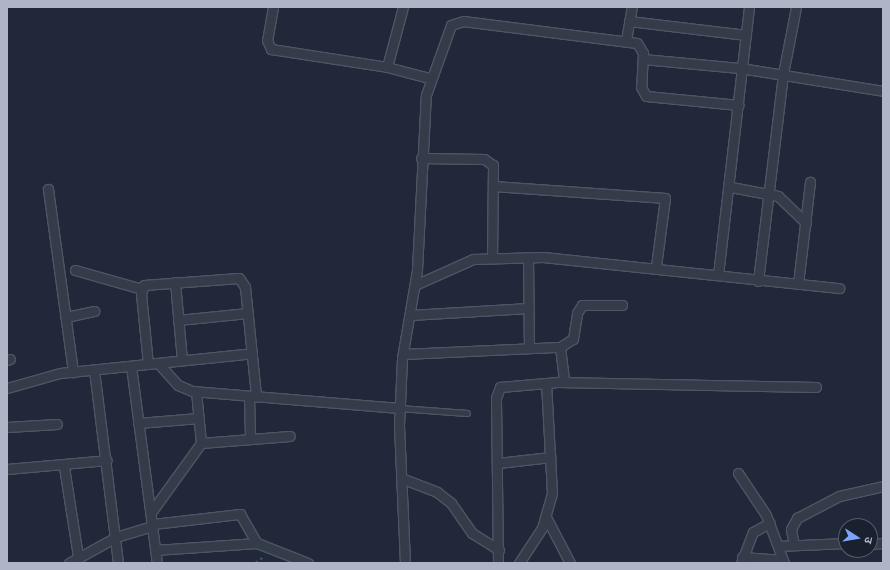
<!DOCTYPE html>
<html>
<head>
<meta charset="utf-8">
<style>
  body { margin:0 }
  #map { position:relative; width:890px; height:570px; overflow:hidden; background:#202839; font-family:"Public Sans","Noto Sans Devanagari",sans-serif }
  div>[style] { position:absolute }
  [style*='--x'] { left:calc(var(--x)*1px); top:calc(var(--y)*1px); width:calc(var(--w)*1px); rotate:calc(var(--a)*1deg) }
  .path>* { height:1.5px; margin-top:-0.75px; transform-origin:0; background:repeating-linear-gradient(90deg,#405257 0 3px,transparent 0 6px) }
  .roads { filter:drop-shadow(1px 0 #4e5564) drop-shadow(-1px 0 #4e5564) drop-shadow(0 1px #4e5564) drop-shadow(0 -1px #4e5564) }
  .service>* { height:4.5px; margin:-2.25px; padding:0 2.25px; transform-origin:2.25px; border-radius:2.25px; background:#343b49 }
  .minor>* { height:9px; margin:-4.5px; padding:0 4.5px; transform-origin:4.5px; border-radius:4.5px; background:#343b49 }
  span { translate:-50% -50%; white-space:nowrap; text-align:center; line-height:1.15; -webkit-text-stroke:4px #19202e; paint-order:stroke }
  .frame { position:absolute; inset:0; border:8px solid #aeb5c6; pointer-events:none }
  .north { position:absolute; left:838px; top:518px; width:40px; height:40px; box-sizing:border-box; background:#19202e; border:1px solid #555c6b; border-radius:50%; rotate:102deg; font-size:11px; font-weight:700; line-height:16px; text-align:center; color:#aeb5c6 }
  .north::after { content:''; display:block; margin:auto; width:14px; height:18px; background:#7fa2fa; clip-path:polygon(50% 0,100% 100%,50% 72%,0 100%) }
</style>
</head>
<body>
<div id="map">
  <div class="path">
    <i style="--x:255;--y:563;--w:12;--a:-35"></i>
  </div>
  <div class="roads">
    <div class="service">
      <i style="--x:399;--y:408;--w:68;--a:4.2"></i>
    </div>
    <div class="minor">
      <i style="--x:273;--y:7;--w:34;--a:100"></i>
      <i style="--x:267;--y:40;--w:10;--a:66"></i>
      <i style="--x:271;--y:49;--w:117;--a:8.8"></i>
      <i style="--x:387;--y:67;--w:43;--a:14.7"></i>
      <i style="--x:629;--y:21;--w:118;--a:6.8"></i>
      <i style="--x:626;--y:40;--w:34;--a:-80"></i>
      <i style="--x:643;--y:59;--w:97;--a:5.3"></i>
      <i style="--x:740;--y:68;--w:145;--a:9.1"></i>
      <i style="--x:387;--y:67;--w:62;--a:-75.1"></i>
      <i style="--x:421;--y:158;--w:63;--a:0.9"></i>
      <i style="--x:484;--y:159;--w:11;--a:34"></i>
      <i style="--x:493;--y:165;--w:92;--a:90.6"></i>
      <i style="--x:494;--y:186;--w:171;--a:4"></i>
      <i style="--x:665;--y:198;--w:69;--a:97.5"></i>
      <i style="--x:731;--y:187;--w:48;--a:10.8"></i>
      <i style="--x:778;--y:196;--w:39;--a:44"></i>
      <i style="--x:48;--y:189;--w:185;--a:82.2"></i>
      <i style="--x:528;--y:257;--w:90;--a:89.4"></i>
      <i style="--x:75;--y:270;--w:70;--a:15.8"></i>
      <i style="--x:718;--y:275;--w:270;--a:-83.4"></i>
      <i style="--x:758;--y:281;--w:209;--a:-83.1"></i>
      <i style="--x:783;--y:74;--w:68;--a:-79"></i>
      <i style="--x:175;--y:282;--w:78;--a:84.9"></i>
      <i style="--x:798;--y:284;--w:103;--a:-83.3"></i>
      <i style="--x:415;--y:285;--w:64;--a:-24.1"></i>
      <i style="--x:473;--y:259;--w:70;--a:-1.6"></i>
      <i style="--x:543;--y:257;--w:298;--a:6"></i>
      <i style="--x:410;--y:315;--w:119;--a:-3.4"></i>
      <i style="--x:66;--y:317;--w:29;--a:-12"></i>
      <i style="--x:178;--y:320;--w:70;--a:-5.7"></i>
      <i style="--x:560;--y:347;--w:35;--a:83"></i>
      <i style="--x:403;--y:354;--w:157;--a:-2.6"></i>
      <i style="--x:560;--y:347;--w:15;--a:-32"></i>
      <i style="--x:573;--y:339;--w:26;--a:-81"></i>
      <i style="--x:577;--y:313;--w:9;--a:-58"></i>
      <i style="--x:582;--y:305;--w:40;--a:0"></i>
      <i style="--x:7;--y:360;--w:3;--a:-18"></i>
      <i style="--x:158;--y:363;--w:30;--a:48"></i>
      <i style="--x:178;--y:385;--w:15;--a:23"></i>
      <i style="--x:192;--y:391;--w:208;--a:4.7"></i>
      <i style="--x:148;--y:364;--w:70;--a:-95.7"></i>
      <i style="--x:141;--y:294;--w:9;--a:-72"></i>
      <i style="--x:144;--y:285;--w:95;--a:-4.2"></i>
      <i style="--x:239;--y:278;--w:11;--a:56"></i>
      <i style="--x:245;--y:287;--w:110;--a:84.2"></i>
      <i style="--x:131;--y:366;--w:199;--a:82.5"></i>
      <i style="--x:94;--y:370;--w:194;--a:82.9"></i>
      <i style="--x:7;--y:388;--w:55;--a:-15.8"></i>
      <i style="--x:60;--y:373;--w:193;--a:-5.9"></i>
      <i style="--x:249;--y:396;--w:42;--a:88.6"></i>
      <i style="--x:138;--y:423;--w:61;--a:-4.7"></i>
      <i style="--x:7;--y:427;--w:50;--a:-3.4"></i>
      <i style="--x:201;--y:443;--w:89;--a:-4.5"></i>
      <i style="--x:498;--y:463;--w:53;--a:-6.5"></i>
      <i style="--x:64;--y:467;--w:90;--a:81.1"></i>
      <i style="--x:7;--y:469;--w:100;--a:-5.1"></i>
      <i style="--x:738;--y:473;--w:50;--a:56.3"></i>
      <i style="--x:766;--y:515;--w:51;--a:69.4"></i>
      <i style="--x:401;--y:478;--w:39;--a:21"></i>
      <i style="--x:437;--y:492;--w:18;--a:38"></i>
      <i style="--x:451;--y:503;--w:37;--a:55"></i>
      <i style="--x:472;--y:533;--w:32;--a:32"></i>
      <i style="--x:152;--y:511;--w:84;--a:-54.2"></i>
      <i style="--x:201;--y:443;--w:52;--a:-95.5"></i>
      <i style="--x:546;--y:517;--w:52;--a:62.4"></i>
      <i style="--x:153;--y:524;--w:88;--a:-6.6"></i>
      <i style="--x:240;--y:514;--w:34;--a:60"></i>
      <i style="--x:257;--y:543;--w:55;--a:21.4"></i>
      <i style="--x:870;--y:544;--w:13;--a:-4"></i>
      <i style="--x:794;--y:545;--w:16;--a:-101"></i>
      <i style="--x:791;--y:529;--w:13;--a:-61"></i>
      <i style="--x:797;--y:518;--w:47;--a:-27.6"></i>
      <i style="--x:839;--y:496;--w:45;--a:-12.8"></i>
      <i style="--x:778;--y:546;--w:68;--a:-2.5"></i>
      <i style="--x:155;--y:550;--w:102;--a:-3.9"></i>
      <i style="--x:742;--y:557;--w:41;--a:4.2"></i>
      <i style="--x:69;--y:563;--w:54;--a:-29"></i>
      <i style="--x:116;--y:537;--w:39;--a:-17"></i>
      <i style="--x:405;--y:563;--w:138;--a:-92.5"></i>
      <i style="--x:399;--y:425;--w:67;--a:-87.4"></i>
      <i style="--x:402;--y:358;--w:89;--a:-80.3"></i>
      <i style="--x:417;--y:270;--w:175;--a:-87.1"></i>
      <i style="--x:426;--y:95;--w:74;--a:-70.3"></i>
      <i style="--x:451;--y:25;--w:13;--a:-18"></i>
      <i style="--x:463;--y:21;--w:175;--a:7.2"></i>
      <i style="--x:637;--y:43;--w:12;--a:59"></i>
      <i style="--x:643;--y:53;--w:34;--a:93"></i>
      <i style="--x:641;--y:87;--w:10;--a:61"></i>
      <i style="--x:646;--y:96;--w:93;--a:5.5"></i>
      <i style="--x:498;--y:563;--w:165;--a:-90.7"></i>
      <i style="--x:496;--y:398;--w:12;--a:-70"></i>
      <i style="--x:500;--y:387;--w:58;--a:-4.9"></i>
      <i style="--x:558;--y:382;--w:258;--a:1.1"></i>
      <i style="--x:519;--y:563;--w:42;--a:-56.7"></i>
      <i style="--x:542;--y:528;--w:36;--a:-74"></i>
      <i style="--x:552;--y:493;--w:110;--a:-93.1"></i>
      <i style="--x:741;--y:563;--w:33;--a:-69"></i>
      <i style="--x:753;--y:532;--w:19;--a:-28"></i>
    </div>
  </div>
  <div class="frame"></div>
  <div class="north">उ</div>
</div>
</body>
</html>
